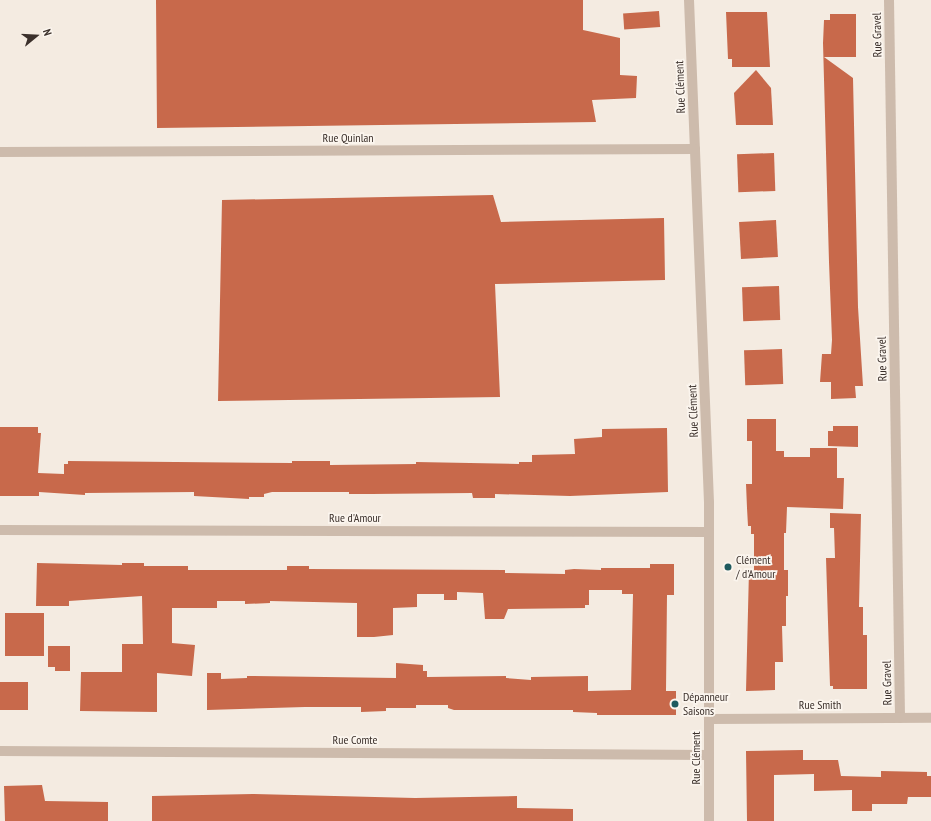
<!DOCTYPE html>
<html>
<head>
<meta charset="utf-8">
<style>
  body { margin:0 }
  #map { position:relative; width:931px; height:821px; overflow:hidden; background:#f4ebe1; font-family:"PT Sans Narrow",sans-serif }
  div>[style] { position:absolute }
  [style*='--x'] { left:calc(var(--x)*1px); top:calc(var(--y)*1px); width:calc(var(--w)*1px); rotate:calc(var(--a)*1deg) }
  .building>* { inset:0; background:#c8694b; transform-origin:0 0 }
  .minor>* { height:10px; margin:-5px; padding:0 5px; transform-origin:5px; border-radius:5px; background:#cdbbac }
  .dots>* { width:11px; height:11px; translate:-50% -50%; box-sizing:border-box; border:2px solid #fbf5ee; border-radius:50% }
  span { translate:-50% -50%; white-space:nowrap; text-align:center; line-height:1.15; -webkit-text-stroke:3.5px #fbf5ee; paint-order:stroke }
  .street-label { font-size:12px; color:#3b302b }
  .poi-label { font-size:12px; color:#3b302b }
  .left { translate:0 -50%; text-align:left }
  .north { position:absolute; left:16px; top:16px; width:40px; height:40px; -webkit-text-stroke:3px #fbf5ee; paint-order:stroke; rotate:72deg; font-size:11px; font-weight:700; line-height:16px; text-align:center; color:#3b302b }
  .north::after { content:''; display:block; margin:auto; width:14px; height:18px; background:#3b302b; clip-path:polygon(50% 0,100% 100%,50% 72%,0 100%) }
</style>
</head>
<body>
<div id="map">
  <div class="building">
    <i style="clip-path:polygon(156px 0,583px 0,583px 30px,620px 38px,620px 75px,637px 76px,636px 98px,592px 100px,596px 122px,157px 128px)"></i>
    <i style="left:659px;top:11px;width:16px;height:36px;rotate:86deg"></i>
    <i style="clip-path:polygon(726px 12px,767px 12px,770px 67px,732px 67px,732px 59px,728px 59px)"></i>
    <i style="clip-path:polygon(830px 14px,856px 14px,856px 57px,824px 57px,853px 78px,858px 307px,863px 386px,855px 386px,856px 398px,831px 399px,831px 382px,820px 382px,822px 354px,831px 354px,832px 340px,829px 262px,823px 43px,824px 20px,830px 20px)"></i>
    <i style="clip-path:polygon(756px 70px,771px 88px,773px 125px,736px 125px,734px 93px)"></i>
    <i style="left:774px;top:153px;width:38px;height:37px;rotate:88deg"></i>
    <i style="clip-path:polygon(493px 195px,501px 222px,664px 218px,665px 280px,495px 284px,500px 397px,218px 401px,222px 200px)"></i>
    <i style="left:776px;top:220px;width:37px;height:37px;rotate:87deg"></i>
    <i style="left:779px;top:286px;width:34px;height:37px;rotate:88deg"></i>
    <i style="left:782px;top:349px;width:35px;height:38px;rotate:88deg"></i>
    <i style="clip-path:polygon(747px 419px,776px 419px,776px 451px,784px 451px,784px 457px,810px 457px,810px 448px,837px 448px,837px 478px,844px 478px,843px 509px,787px 507px,786px 533px,784px 533px,784px 570px,788px 570px,788px 596px,786px 596px,786px 626px,782px 626px,783px 662px,775px 662px,775px 690px,746px 691px,749px 570px,754px 570px,754px 534px,751px 534px,751px 526px,748px 526px,747px 508px,746px 484px,752px 484px,752px 441px,747px 441px)"></i>
    <i style="clip-path:polygon(833px 426px,858px 426px,858px 447px,828px 446px,828px 431px,833px 431px)"></i>
    <i style="clip-path:polygon(0 427px,38px 427px,38px 433px,41px 433px,38px 473px,64px 474px,64px 464px,68px 464px,68px 461px,292px 463px,292px 461px,330px 461px,330px 465px,416px 464px,416px 462px,519px 464px,519px 462px,532px 462px,532px 455px,575px 454px,574px 439px,602px 437px,602px 429px,667px 428px,668px 492px,570px 496px,495px 494px,495px 498px,473px 498px,472px 493px,372px 494px,349px 494px,349px 492px,272px 492px,264px 494px,264px 497px,249px 497px,249px 499px,194px 496px,194px 492px,85px 493px,85px 495px,39px 492px,39px 496px,0 496px)"></i>
    <i style="clip-path:polygon(830px 513px,861px 514px,859px 607px,863px 607px,863px 635px,867px 635px,867px 689px,833px 689px,833px 686px,830px 686px,826px 558px,835px 558px,834px 528px,830px 528px)"></i>
    <i style="clip-path:polygon(37px 563px,122px 565px,122px 563px,144px 563px,144px 566px,188px 566px,188px 570px,287px 570px,287px 566px,309px 566px,309px 569px,505px 570px,505px 573px,565px 574px,565px 570px,574px 569px,601px 570px,601px 568px,650px 568px,650px 564px,674px 564px,674px 595px,667px 595px,666px 691px,676px 691px,676px 715px,597px 715px,597px 713px,573px 712px,573px 710px,454px 710px,448px 708px,448px 705px,416px 705px,416px 708px,386px 708px,386px 711px,361px 712px,361px 707px,305px 707px,207px 710px,207px 673px,221px 673px,221px 679px,247px 678px,247px 676px,396px 678px,396px 663px,423px 665px,423px 671px,427px 671px,427px 677px,506px 676px,506px 678px,531px 680px,531px 677px,588px 676px,588px 691px,631px 690px,633px 594px,622px 594px,622px 590px,589px 590px,589px 605px,585px 605px,585px 608px,508px 609px,504px 619px,485px 619px,483px 593px,457px 592px,457px 600px,444px 600px,444px 594px,417px 594px,417px 607px,393px 608px,393px 635px,374px 637px,357px 637px,357px 603px,270px 601px,270px 603px,245px 604px,245px 601px,217px 601px,217px 608px,172px 608px,172px 643px,195px 645px,192px 676px,157px 673px,157px 712px,80px 711px,81px 672px,122px 672px,122px 644px,143px 644px,142px 596px,69px 601px,69px 606px,36px 606px)"></i>
    <i style="left:5px;top:613px;width:39px;height:43px"></i>
    <i style="clip-path:polygon(48px 646px,70px 646px,70px 671px,55px 671px,55px 667px,48px 667px)"></i>
    <i style="left:0;top:682px;width:28px;height:28px"></i>
    <i style="clip-path:polygon(803px 750px,803px 760px,838px 760px,841px 776px,881px 777px,881px 771px,927px 772px,927px 776px,931px 776px,931px 797px,908px 797px,907px 804px,872px 804px,872px 811px,852px 811px,852px 790px,814px 791px,814px 774px,774px 775px,774px 821px,747px 821px,746px 751px)"></i>
    <i style="clip-path:polygon(42px 785px,45px 801px,108px 802px,108px 821px,5px 821px,4px 786px)"></i>
    <i style="clip-path:polygon(253px 794px,415px 798px,517px 796px,517px 808px,573px 809px,573px 821px,152px 821px,152px 796px)"></i>
  </div>
  <div class="minor">
    <i style="--x:689;--y:0;--w:503;--a:87.72"></i>
    <i style="--x:709;--y:503;--w:318;--a:90"></i>
    <i style="--x:889;--y:0;--w:718;--a:89.12"></i>
    <i style="--x:0;--y:152;--w:695;--a:-0.25"></i>
    <i style="--x:0;--y:530;--w:709;--a:0.16"></i>
    <i style="--x:709;--y:719;--w:222;--a:-0.3"></i>
    <i style="--x:0;--y:751;--w:709;--a:0.32"></i>
  </div>
  <div class="dots">
    <i style="left:728px;top:567px;background:#1f5a5e"></i>
    <i style="left:675px;top:704px;background:#1f5a5e"></i>
  </div>
  <div class="street-label">
    <span style="left:877px;top:35px;rotate:-91deg">Rue Gravel</span>
    <span style="left:680px;top:87px;rotate:-92deg">Rue Clément</span>
    <span style="left:348px;top:138px">Rue Quinlan</span>
    <span style="left:882px;top:359px;rotate:-91deg">Rue Gravel</span>
    <span style="left:693px;top:411px;rotate:-92deg">Rue Clément</span>
    <span style="left:355px;top:518px">Rue d'Amour</span>
    <span style="left:887px;top:683px;rotate:-91deg">Rue Gravel</span>
    <span style="left:820px;top:705px">Rue Smith</span>
    <span style="left:355px;top:740px">Rue Comte</span>
    <span style="left:696px;top:758px;rotate:-90deg">Rue Clément</span>
  </div>
  <div class="poi-label">
    <span class="left" style="left:736px;top:567px">Clément<br>/ d'Amour</span>
    <span class="left" style="left:683px;top:704px">Dépanneur<br>Saisons</span>
  </div>
  <div class="north">N</div>
</div>
</body>
</html>
